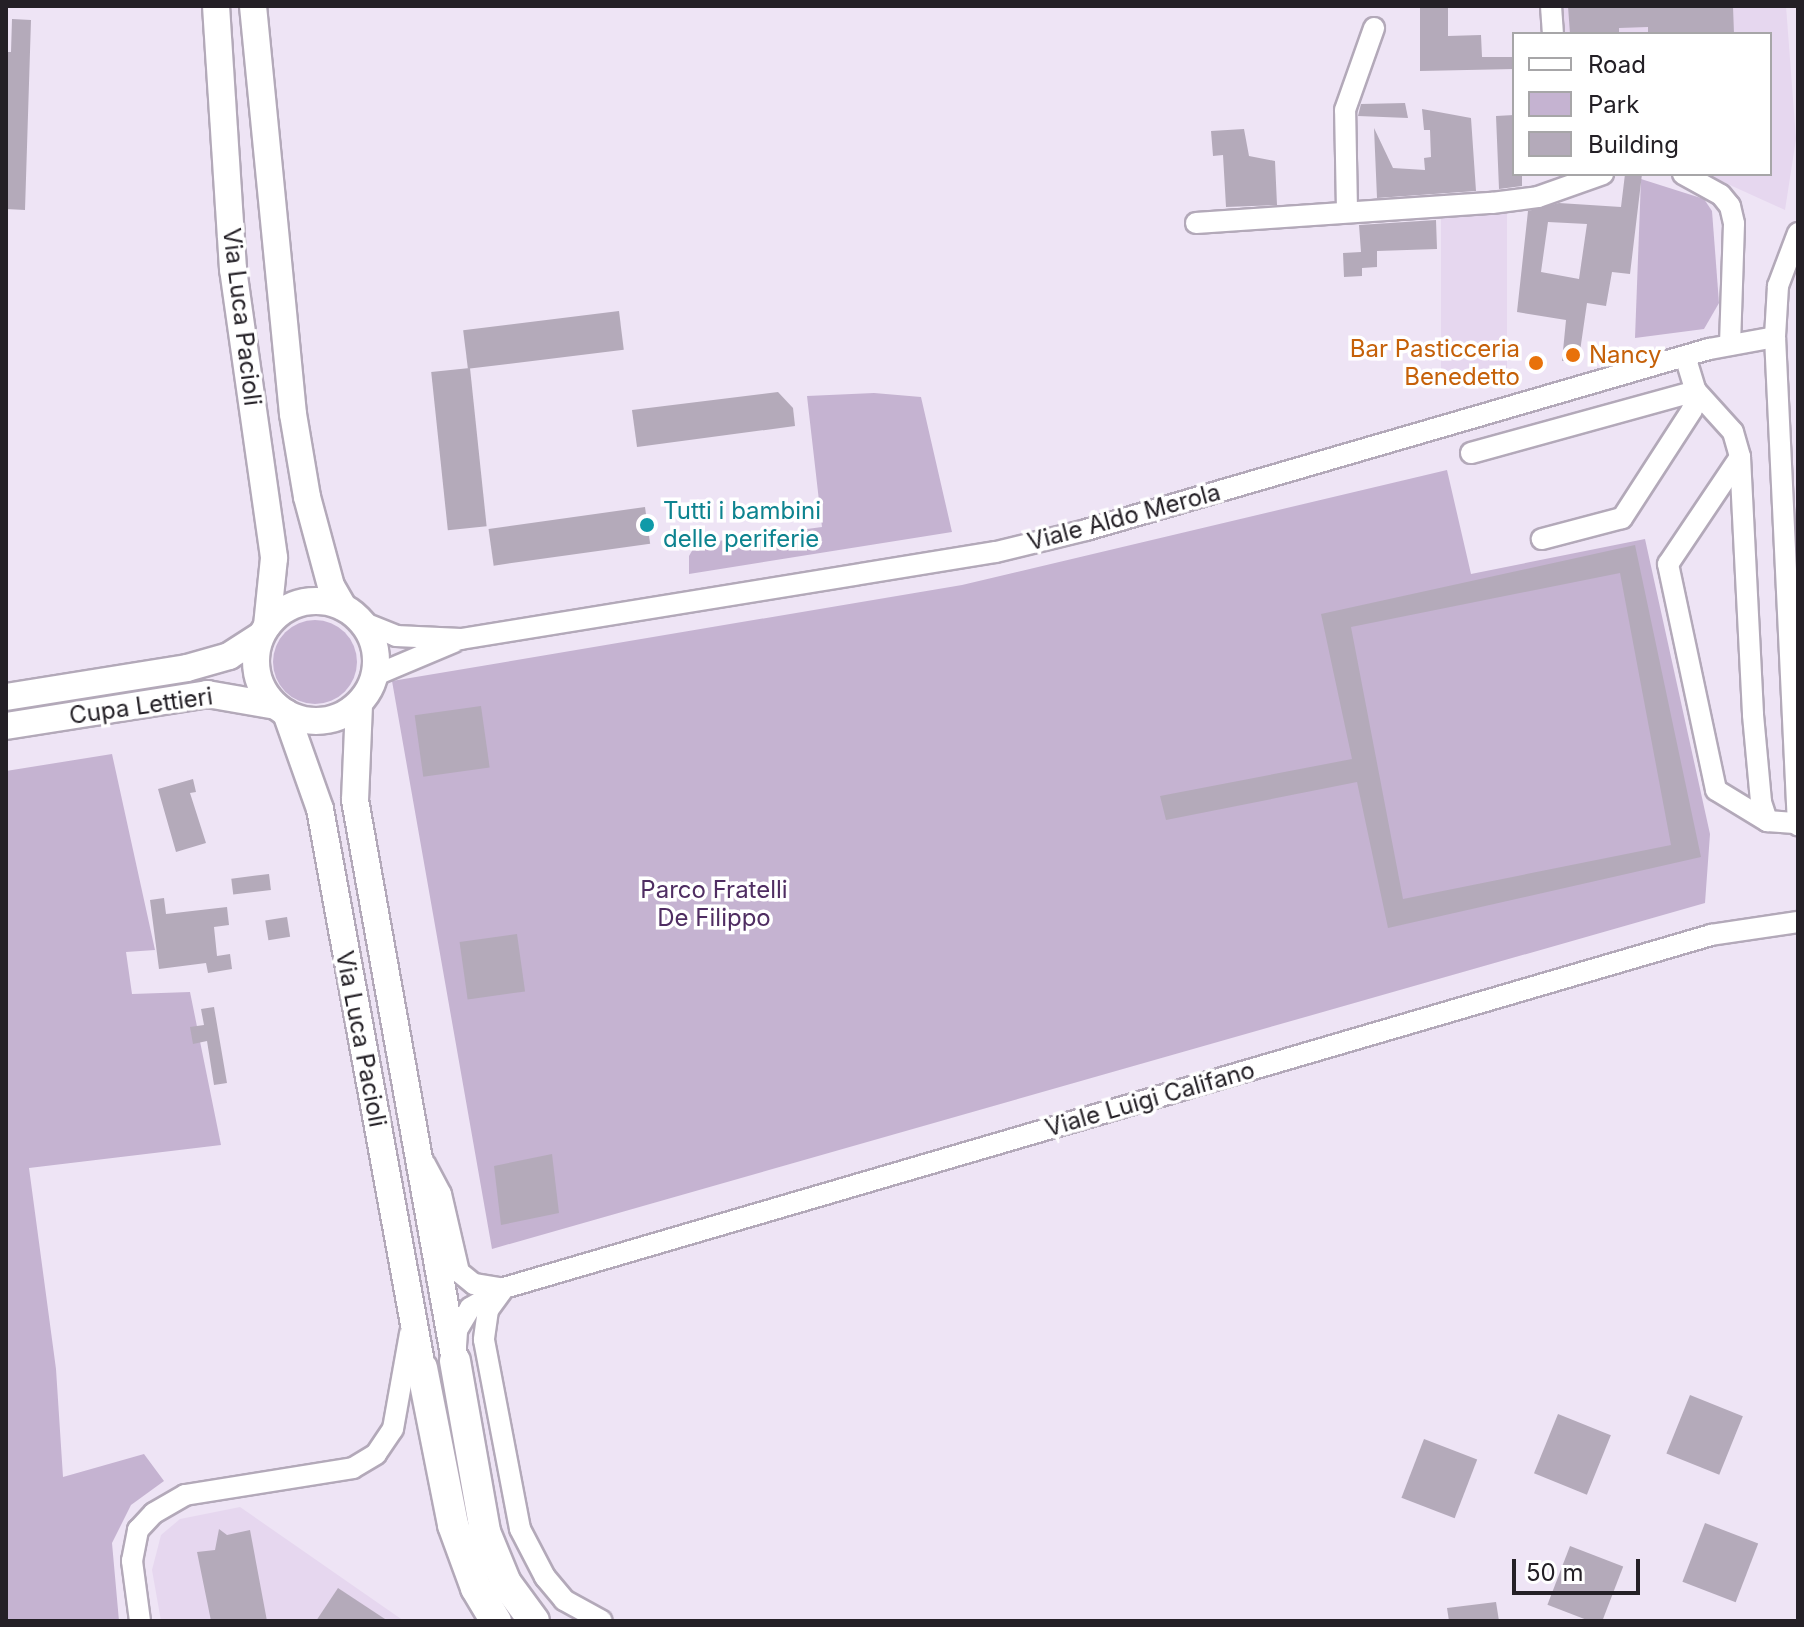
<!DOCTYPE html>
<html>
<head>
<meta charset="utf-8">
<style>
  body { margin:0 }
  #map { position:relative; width:1804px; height:1627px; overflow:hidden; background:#eee4f5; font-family:Inter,sans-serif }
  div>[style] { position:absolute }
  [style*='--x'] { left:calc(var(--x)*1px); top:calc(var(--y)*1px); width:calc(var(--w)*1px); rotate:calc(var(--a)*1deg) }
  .built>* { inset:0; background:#e6d7ef; transform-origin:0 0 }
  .green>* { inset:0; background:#c5b3d1 }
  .round { border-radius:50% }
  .building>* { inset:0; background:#b4aaba; transform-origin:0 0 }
  .roads { filter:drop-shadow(2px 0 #b3a9b9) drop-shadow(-2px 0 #b3a9b9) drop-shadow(0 2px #b3a9b9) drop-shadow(0 -2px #b3a9b9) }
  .minor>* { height:20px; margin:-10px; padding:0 10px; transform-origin:10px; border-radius:10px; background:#fff }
  .major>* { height:26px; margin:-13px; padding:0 13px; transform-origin:13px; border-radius:13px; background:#fff }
  .major>.ring { margin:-13px; padding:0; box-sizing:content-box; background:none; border:26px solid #fff; border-radius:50% }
  .highway>* { height:30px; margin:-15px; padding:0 15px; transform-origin:15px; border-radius:15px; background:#fff }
  .dots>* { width:22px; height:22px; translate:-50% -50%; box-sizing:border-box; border:4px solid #fff; border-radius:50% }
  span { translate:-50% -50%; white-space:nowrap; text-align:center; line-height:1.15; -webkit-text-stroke:7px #fff; paint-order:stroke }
  .street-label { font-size:24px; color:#242026 }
  .food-label { font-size:24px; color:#c56008 }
  .right { translate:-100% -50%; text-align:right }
  .left { translate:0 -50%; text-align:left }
  .culture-label { font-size:24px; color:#0d838f }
  .park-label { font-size:24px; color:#4f2d62 }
  .frame { position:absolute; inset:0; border:8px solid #242026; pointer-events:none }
  .legend { position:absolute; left:1512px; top:32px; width:260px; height:144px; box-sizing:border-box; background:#fff; border:2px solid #a7a6a8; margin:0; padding:10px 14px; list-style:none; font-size:24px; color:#242026 }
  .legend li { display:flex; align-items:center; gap:16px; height:40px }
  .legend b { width:40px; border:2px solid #a7a6a8 }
  .scale { position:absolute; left:1512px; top:1559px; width:128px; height:36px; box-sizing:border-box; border:4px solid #242026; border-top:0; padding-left:10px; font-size:24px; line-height:28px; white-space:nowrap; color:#242026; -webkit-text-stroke:6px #fff; paint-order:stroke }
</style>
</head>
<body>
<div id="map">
  <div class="built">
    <i style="clip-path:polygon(1556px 6px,1786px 6px,1796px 139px,1785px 210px,1710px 176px,1770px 174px,1770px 34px,1557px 34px)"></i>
    <i style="left:1507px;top:212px;width:168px;height:66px;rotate:90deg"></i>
    <i style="clip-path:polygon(240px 1507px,404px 1621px,161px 1621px,152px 1570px,161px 1535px,180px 1519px)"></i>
  </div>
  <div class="green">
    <i style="clip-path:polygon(1641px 179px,1704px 199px,1712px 211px,1719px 303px,1704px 329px,1635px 338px)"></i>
    <i style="clip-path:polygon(874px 393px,921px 397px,952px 532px,689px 574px,689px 556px,696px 544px,822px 527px,807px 396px)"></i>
    <i style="clip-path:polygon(1447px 470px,1471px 574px,1645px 539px,1710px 834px,1705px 903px,492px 1249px,392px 681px,962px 585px)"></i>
    <i class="round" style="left:273px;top:620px;width:84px;height:84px"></i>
    <i style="clip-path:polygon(112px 754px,155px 950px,126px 952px,132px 994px,190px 992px,221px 1145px,29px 1168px,56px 1369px,63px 1477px,144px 1454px,164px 1481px,131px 1505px,112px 1543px,119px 1621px,6px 1621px,6px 771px)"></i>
  </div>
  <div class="building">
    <i style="clip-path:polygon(1420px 6px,1448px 6px,1448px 36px,1481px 35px,1482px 57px,1514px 57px,1514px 69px,1420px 71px)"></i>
    <i style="clip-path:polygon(1568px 6px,1733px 6px,1734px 34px,1648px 34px,1648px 27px,1619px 28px,1619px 34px,1570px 34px)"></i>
    <i style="clip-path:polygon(12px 19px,31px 20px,25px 210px,6px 209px,6px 52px,11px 52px)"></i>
    <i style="clip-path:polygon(1405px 103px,1408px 118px,1358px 116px,1361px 104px)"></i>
    <i style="clip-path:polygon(1422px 109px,1471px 118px,1476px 191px,1377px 198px,1374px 128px,1393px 168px,1425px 170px,1424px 158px,1431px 157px,1430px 130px,1424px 130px)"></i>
    <i style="clip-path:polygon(1514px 115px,1514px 174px,1522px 174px,1522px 186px,1499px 189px,1496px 116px)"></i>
    <i style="clip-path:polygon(1244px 129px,1249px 156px,1275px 161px,1277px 205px,1226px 207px,1223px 155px,1213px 156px,1211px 131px)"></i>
    <i style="clip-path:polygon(evenodd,1625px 174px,1642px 174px,1630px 274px,1612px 272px,1606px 306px,1587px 303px,1579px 358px,1562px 361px,1566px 320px,1517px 312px,1528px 211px,1559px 203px,1621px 207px,1625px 174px,1548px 222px,1587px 224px,1579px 279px,1541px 272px,1548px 222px)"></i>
    <i style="clip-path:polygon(1436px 220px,1437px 249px,1377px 251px,1377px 267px,1362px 268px,1362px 276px,1344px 277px,1343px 253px,1361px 252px,1359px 225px)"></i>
    <i style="left:619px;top:311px;width:39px;height:157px;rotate:83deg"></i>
    <i style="left:470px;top:368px;width:159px;height:39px;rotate:84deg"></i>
    <i style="clip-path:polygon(778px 392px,793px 408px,795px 426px,637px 447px,632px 410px)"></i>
    <i style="left:645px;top:507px;width:37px;height:158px;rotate:82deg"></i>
    <i style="clip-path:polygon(evenodd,1635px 545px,1701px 857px,1388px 928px,1357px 782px,1166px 820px,1160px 796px,1352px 759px,1321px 614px,1635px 545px,1620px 573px,1671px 845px,1403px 899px,1351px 627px,1620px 573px)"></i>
    <i style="left:481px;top:706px;width:62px;height:67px;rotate:82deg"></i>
    <i style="clip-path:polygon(193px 779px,196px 792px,190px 793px,206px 843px,176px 852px,158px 789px)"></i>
    <i style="left:269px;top:874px;width:16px;height:38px;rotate:83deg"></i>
    <i style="clip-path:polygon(164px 898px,166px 914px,227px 907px,229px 925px,214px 927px,217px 956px,230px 954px,232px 969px,208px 973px,206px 963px,159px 969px,150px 900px)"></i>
    <i style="left:287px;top:917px;width:20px;height:22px;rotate:81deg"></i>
    <i style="left:517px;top:934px;width:58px;height:58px;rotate:82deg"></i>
    <i style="clip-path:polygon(214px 1007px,227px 1083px,214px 1085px,207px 1041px,193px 1044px,190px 1027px,204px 1025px,201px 1009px)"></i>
    <i style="clip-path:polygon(552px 1154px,559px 1213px,501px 1225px,494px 1166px)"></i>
    <i style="left:1690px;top:1395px;width:57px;height:63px;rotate:22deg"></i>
    <i style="left:1558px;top:1414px;width:57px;height:64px;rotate:22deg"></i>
    <i style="left:1424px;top:1439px;width:57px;height:63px;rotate:21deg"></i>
    <i style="left:1705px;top:1523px;width:57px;height:63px;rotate:21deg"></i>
    <i style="clip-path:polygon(219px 1529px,227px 1535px,250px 1530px,267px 1621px,211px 1621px,197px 1552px,215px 1550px)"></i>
    <i style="left:1570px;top:1546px;width:57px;height:63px;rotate:21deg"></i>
    <i style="clip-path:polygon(338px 1588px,388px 1621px,316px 1621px)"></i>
    <i style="clip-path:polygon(1496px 1602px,1499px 1621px,1449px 1621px,1447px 1608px)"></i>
  </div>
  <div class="roads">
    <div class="minor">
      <i style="--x:1551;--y:6;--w:28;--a:86"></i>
      <i style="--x:1683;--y:174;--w:43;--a:28.9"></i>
      <i style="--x:1721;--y:195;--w:14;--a:51"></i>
      <i style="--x:1730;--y:206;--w:18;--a:77"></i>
      <i style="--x:1734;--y:224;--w:121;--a:91.9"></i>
      <i style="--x:1347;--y:210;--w:100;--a:-91.1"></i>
      <i style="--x:1345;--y:110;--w:87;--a:-70.5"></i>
      <i style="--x:1196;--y:223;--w:297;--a:-3.9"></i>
      <i style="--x:1492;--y:203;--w:46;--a:-7.4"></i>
      <i style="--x:1538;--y:197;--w:69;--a:-19.5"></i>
      <i style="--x:1798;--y:233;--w:57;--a:110.7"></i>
      <i style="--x:1778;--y:286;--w:51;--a:93.4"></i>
      <i style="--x:1775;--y:337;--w:489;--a:87.3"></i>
      <i style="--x:1685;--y:356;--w:37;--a:73"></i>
      <i style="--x:1696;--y:391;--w:55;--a:47.9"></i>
      <i style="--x:1733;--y:432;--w:26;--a:74"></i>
      <i style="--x:1740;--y:457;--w:258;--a:87.1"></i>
      <i style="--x:1753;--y:715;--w:87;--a:84.7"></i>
      <i style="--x:1761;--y:802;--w:20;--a:72"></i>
      <i style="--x:1471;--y:453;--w:233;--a:-15.4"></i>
      <i style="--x:1696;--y:391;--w:19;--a:102"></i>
      <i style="--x:1692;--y:410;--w:129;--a:122.9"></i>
      <i style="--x:1622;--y:518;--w:83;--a:165.3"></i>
      <i style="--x:1740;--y:457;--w:129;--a:123.9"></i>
      <i style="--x:1668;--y:564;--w:231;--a:78"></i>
      <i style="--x:1716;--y:790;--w:60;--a:31.3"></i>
      <i style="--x:1767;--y:821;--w:31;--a:4"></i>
      <i style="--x:362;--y:622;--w:37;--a:22"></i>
      <i style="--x:396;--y:636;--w:65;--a:2.6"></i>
      <i style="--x:461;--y:639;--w:542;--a:-9.24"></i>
      <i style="--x:996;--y:552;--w:93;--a:-13.7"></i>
      <i style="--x:1086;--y:530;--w:649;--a:-16.2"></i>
      <i style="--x:1709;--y:349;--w:67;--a:-10.3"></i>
      <i style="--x:376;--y:675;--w:85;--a:-22.9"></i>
      <i style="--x:425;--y:1164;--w:34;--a:62"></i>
      <i style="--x:441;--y:1194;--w:80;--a:77"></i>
      <i style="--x:459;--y:1272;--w:19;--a:39"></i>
      <i style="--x:474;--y:1284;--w:26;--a:9"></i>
      <i style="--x:504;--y:1288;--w:27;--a:126"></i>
      <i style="--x:488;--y:1310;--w:30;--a:98"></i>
      <i style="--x:484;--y:1340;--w:192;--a:79.2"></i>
      <i style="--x:520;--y:1529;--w:54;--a:62.5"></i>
      <i style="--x:545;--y:1577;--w:30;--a:50"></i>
      <i style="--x:564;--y:1600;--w:43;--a:28.9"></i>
      <i style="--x:456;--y:1346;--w:16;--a:-86"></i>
      <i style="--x:457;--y:1330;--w:26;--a:-59"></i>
      <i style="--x:470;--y:1308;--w:39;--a:-30"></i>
      <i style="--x:504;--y:1288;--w:1258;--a:-16.3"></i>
      <i style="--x:1711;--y:935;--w:88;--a:-8.5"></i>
      <i style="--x:140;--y:1621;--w:61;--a:-97.6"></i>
      <i style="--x:132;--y:1561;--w:32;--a:-79"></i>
      <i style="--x:138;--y:1530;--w:23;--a:-47"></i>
      <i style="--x:154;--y:1513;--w:36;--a:-30"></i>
      <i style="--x:185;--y:1495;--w:170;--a:-9.1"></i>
      <i style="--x:353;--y:1468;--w:27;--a:-31"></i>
      <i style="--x:376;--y:1454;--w:30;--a:-56"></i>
      <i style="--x:393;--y:1429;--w:97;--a:-79.9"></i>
    </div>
    <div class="major">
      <i style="--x:216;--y:6;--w:264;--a:86.3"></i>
      <i style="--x:233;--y:269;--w:292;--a:81.9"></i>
      <i style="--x:274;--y:558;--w:68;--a:95.9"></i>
      <i style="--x:253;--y:6;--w:410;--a:84.4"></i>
      <i style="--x:293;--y:414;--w:84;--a:80.4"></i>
      <i style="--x:307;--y:497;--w:92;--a:74.9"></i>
      <i style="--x:331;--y:586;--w:24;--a:60"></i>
      <i class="ring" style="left:256px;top:601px;width:94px;height:94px"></i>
      <i style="--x:6;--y:697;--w:183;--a:-9.1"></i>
      <i style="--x:187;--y:668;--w:44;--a:-15.9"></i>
      <i style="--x:229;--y:656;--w:38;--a:-33"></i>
      <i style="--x:359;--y:705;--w:95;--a:92.4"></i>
      <i style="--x:355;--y:800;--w:570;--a:79.89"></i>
      <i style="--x:286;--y:713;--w:102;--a:70.5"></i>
      <i style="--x:320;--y:809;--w:568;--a:79.66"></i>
      <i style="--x:6;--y:726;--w:204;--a:-9"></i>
      <i style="--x:207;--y:694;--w:70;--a:9.9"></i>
    </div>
    <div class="highway">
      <i style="--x:455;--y:1361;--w:174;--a:80"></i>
      <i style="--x:485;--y:1532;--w:55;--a:67.6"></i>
      <i style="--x:506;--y:1583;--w:47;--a:53.6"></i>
      <i style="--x:422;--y:1368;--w:160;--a:78.8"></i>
      <i style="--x:453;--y:1525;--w:67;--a:69.9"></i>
      <i style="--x:476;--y:1588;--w:39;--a:59"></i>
    </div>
  </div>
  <div class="dots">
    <i style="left:1573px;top:355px;background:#e8710a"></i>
    <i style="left:1536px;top:363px;background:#e8710a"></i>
    <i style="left:647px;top:525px;background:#0f9aa8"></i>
  </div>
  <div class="street-label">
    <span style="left:242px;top:317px;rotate:83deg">Via Luca Pacioli</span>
    <span style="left:1124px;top:517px;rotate:-15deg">Viale Aldo Merola</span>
    <span style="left:141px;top:706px;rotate:-8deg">Cupa Lettieri</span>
    <span style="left:361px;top:1039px;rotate:79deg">Via Luca Pacioli</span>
    <span style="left:1150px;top:1099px;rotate:-16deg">Viale Luigi Califano</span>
  </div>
  <div class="food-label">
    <span class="right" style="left:1520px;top:363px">Bar Pasticceria<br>Benedetto</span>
    <span class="left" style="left:1589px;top:355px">Nancy</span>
  </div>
  <div class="culture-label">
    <span class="left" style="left:663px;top:525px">Tutti i bambini<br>delle periferie</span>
  </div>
  <div class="park-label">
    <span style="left:714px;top:904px">Parco Fratelli<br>De Filippo</span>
  </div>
  <div class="frame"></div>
  <ul class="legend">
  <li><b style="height:10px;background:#fff"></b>Road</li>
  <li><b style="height:22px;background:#c5b3d1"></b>Park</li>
  <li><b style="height:22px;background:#b4aaba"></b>Building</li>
  </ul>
  <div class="scale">50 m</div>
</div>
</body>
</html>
